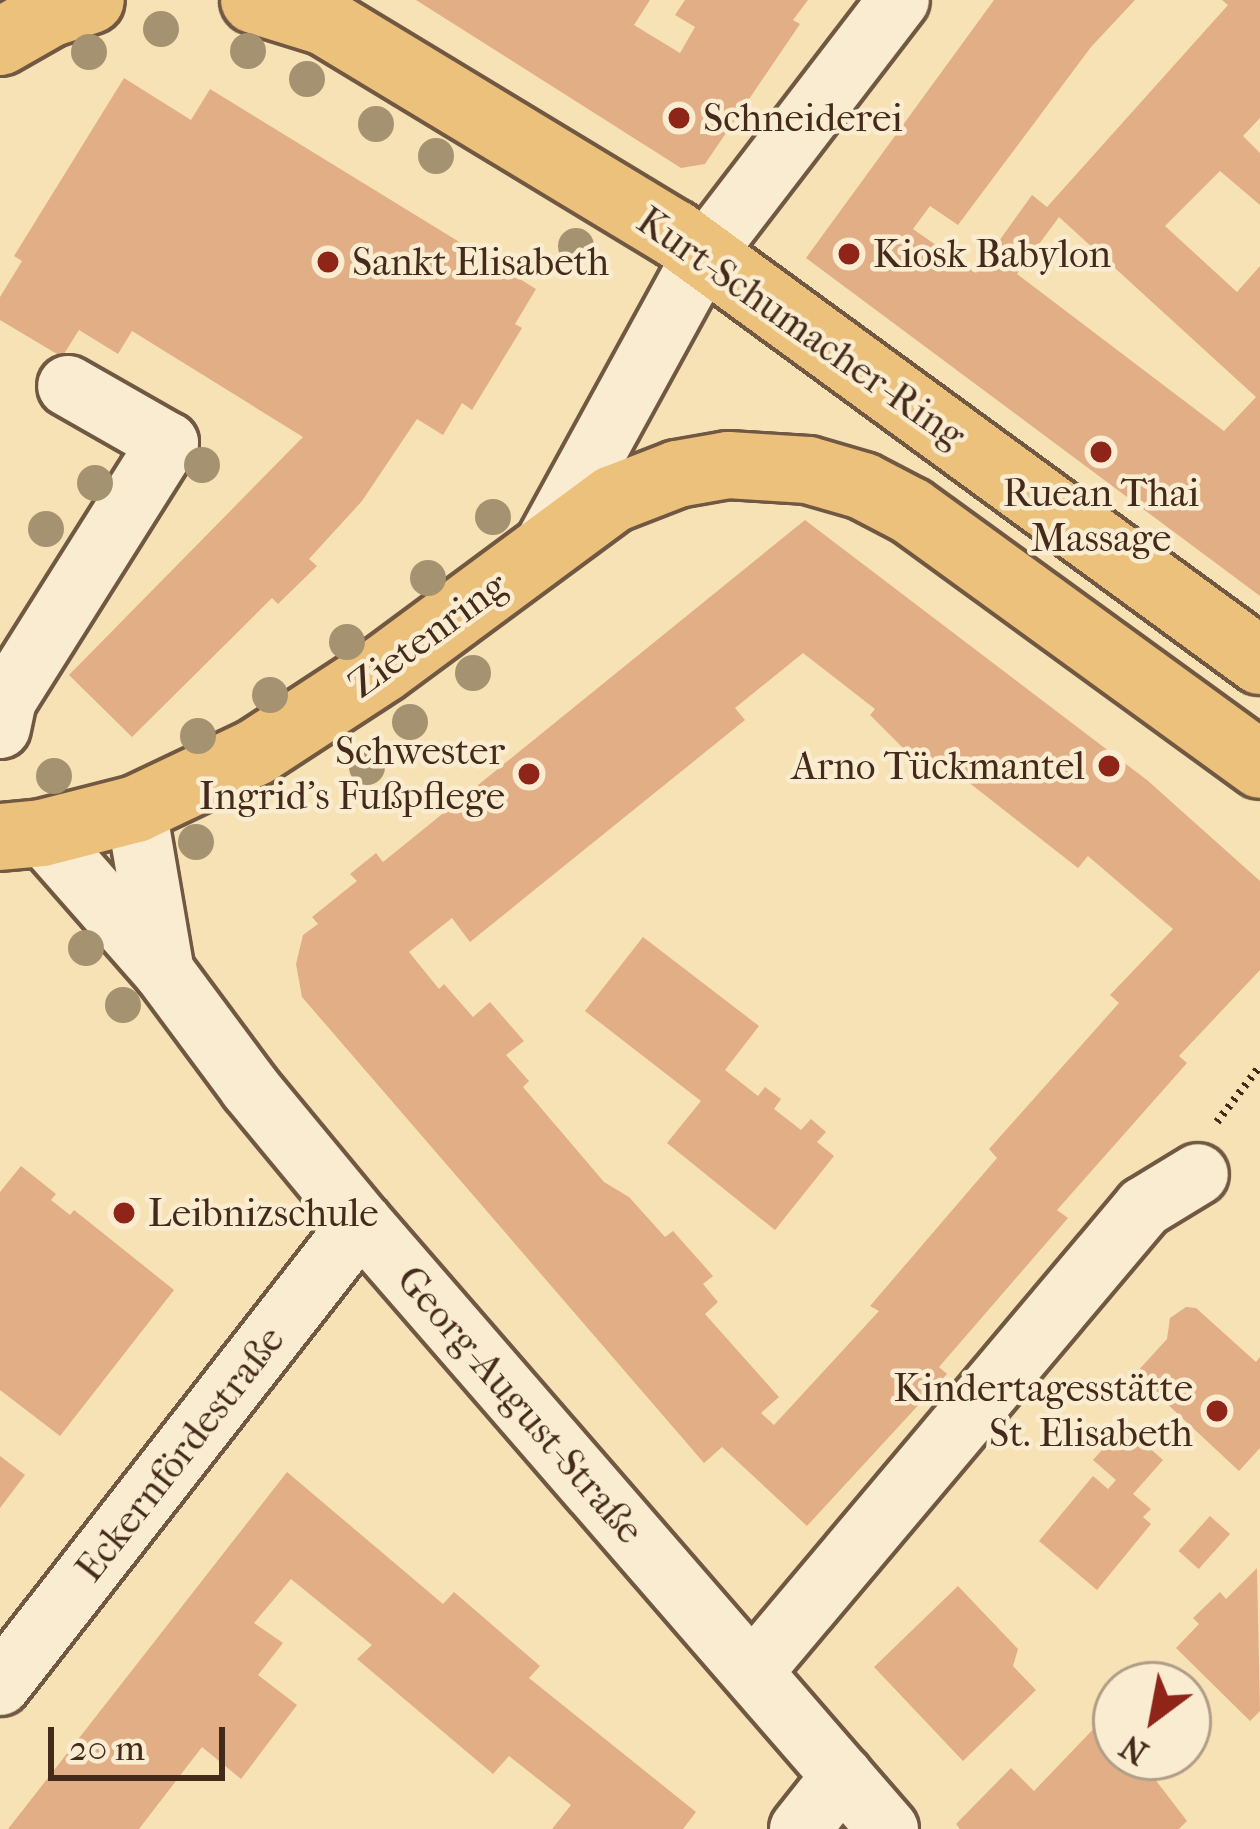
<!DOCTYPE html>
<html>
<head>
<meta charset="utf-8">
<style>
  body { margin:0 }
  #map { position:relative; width:1260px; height:1829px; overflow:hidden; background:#f7e2b6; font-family:"IM FELL French Canon",serif }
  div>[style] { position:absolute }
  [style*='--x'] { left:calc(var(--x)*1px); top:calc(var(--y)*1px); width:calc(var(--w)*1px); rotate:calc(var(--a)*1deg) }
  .building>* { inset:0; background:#e2ae86; transform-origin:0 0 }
  .path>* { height:8px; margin-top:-4px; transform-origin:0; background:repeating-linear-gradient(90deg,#442a1b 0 3px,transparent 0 9px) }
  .roads { filter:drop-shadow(3px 0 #715842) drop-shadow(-3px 0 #715842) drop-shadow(0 3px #715842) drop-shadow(0 -3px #715842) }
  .minor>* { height:60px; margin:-30px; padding:0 30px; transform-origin:30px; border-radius:30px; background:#faecd0 }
  .major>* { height:66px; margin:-33px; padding:0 33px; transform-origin:33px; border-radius:33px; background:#ecc17b }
  .trees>* { width:36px; height:36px; margin:-18px; border-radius:50%; background:#a59271 }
  .dots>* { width:33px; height:33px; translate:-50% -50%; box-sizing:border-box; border:6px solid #faecd0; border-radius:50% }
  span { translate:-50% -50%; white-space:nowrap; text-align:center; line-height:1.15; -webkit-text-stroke:9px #faecd0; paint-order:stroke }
  .poi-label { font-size:39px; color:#442a1b }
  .left { translate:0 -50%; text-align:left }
  .right { translate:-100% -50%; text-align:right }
  .street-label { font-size:39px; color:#442a1b }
  .north { position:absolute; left:1092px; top:1661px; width:120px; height:120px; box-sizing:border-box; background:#faecd0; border:3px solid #b19e88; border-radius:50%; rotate:212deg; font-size:33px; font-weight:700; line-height:48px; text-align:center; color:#442a1b }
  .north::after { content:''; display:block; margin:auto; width:42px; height:54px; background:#8f2418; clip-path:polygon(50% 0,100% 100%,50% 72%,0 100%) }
  .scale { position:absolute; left:48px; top:1727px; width:177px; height:54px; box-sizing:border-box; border:6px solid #442a1b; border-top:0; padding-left:15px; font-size:36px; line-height:42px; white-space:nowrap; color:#442a1b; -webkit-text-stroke:9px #faecd0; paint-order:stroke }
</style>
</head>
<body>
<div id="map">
  <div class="building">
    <i style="clip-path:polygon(416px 0,650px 0,634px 25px,680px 53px,695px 27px,675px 15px,685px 0,808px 0,793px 20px,800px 24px,705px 164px,681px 168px)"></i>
    <i style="clip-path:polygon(evenodd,994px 0,1135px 0,1091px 47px,958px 225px,930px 206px,913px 229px,976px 273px,1032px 195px,1047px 207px,1228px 5px,1222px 0,1260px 0,1260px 118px,1243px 136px,1260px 153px,1260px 205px,1220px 171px,1165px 226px,1237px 292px,1260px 266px,1260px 596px,806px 258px,994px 0,1059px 217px,1256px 397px,1224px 431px,1017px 274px,1059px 217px)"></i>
    <i style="clip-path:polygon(124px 78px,191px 120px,210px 89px,536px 289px,515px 324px,522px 328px,472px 410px,462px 403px,443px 435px,417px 419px,362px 501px,309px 559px,317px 566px,278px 604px,272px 598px,132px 737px,69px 675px,303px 437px,132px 331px,118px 354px,79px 330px,62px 357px,0 320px,0 297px,22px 261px,14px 256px)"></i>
    <i style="clip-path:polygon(evenodd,805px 520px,1147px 780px,1260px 881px,1260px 970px,1179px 1056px,1187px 1063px,1057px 1210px,1068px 1218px,939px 1367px,947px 1374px,807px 1526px,722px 1447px,704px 1463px,302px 997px,296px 964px,303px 935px,318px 924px,312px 917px,357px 881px,350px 874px,376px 853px,383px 862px,805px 520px,803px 653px,875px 709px,870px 715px,911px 756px,914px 752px,929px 764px,935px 756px,1078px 868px,1088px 856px,1173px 929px,1110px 995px,1119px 1003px,989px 1149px,997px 1158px,870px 1306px,879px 1311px,774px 1425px,761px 1413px,779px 1397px,705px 1314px,718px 1302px,703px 1284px,713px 1276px,673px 1231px,665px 1237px,629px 1197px,604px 1182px,523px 1087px,529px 1081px,506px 1055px,524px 1041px,490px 1002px,473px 1017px,444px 984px,439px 989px,409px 952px,452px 918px,470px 942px,745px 720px,735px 708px,803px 653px)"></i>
    <i style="clip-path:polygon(643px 937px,759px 1026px,725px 1070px,758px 1096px,765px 1087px,781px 1099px,774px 1109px,801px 1130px,811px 1119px,826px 1132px,817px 1142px,834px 1156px,775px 1230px,667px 1143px,701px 1101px,585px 1011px)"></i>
    <i style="clip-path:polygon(21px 1166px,56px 1194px,51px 1200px,70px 1215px,74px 1210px,174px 1290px,60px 1436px,0 1390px,0 1192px)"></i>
    <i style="clip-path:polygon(1186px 1307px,1196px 1308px,1256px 1362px,1260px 1357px,1260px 1448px,1239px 1471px,1135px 1374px,1167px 1339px,1170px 1318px)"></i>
    <i style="clip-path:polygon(1124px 1425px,1163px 1460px,1133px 1494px,1151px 1509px,1143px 1517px,1151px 1524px,1097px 1590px,1039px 1541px,1093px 1476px,1108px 1489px,1116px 1480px,1093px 1460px)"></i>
    <i style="clip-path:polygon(0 1456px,25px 1475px,0 1508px)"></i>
    <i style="clip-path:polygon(287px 1472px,443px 1604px,454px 1592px,540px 1666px,529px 1678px,696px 1812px,683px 1829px,552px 1829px,571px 1805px,509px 1756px,493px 1774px,357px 1659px,372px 1645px,291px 1579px,254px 1623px,283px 1643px,258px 1675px,297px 1705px,241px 1779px,202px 1747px,139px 1829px,8px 1829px)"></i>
    <i style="left:1210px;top:1516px;width:27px;height:47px;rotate:42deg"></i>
    <i style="clip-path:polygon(1257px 1568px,1260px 1711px,1250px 1721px,1176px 1648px,1199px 1624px,1193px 1618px,1220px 1592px,1226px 1599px)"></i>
    <i style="clip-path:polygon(958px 1586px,1018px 1649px,1013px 1666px,1036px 1690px,963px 1761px,874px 1667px)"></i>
    <i style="clip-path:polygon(1102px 1720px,1116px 1734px,1116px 1757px,1138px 1757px,1187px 1821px,1179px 1829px,960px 1829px,956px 1824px,1011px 1768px,1034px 1791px)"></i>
  </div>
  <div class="path">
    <i style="--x:1217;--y:1122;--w:71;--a:-52.5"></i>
  </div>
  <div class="roads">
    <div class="minor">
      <i style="--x:541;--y:552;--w:340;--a:-61.3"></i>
      <i style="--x:704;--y:254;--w:320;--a:-52.5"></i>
      <i style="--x:0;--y:728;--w:29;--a:-78"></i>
      <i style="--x:6;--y:700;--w:304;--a:-57.8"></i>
      <i style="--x:168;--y:443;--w:115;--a:-150.3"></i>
      <i style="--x:136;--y:809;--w:165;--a:80.3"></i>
      <i style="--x:42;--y:833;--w:185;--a:48.7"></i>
      <i style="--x:164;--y:972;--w:144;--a:53.4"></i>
      <i style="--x:250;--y:1088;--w:174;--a:50.4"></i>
      <i style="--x:361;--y:1222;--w:804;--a:49.04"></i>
      <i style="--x:753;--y:1671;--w:607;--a:-49.88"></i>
      <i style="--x:1144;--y:1207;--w:63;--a:-31.4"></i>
      <i style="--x:0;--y:1685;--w:587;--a:-52.06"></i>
      <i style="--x:800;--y:1829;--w:68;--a:-51.6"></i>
    </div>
    <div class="major">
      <i style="--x:254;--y:0;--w:74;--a:17.2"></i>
      <i style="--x:325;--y:22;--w:408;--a:31.2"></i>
      <i style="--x:674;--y:233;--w:726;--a:36.14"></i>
      <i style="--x:0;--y:42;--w:56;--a:-29.7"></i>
      <i style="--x:49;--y:14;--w:44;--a:-18.4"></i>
      <i style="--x:0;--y:837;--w:42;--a:-5.4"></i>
      <i style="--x:42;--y:833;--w:97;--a:-14.3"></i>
      <i style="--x:136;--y:809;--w:133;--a:-25.4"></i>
      <i style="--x:256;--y:752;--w:152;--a:-33.2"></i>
      <i style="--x:383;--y:669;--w:286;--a:-36.5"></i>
      <i style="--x:613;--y:499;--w:69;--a:-21.3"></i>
      <i style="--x:677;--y:474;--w:52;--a:-10"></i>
      <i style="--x:728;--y:465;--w:80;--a:3.6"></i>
      <i style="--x:808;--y:470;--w:57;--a:16.2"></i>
      <i style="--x:863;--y:486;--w:54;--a:27.5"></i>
      <i style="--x:911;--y:511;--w:432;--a:36"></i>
    </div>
  </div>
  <div class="trees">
    <i style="left:161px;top:29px"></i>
    <i style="left:248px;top:51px"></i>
    <i style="left:89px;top:52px"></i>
    <i style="left:307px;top:79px"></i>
    <i style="left:376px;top:124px"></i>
    <i style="left:436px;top:156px"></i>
    <i style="left:576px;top:246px"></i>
    <i style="left:202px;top:465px"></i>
    <i style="left:95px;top:483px"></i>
    <i style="left:493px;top:517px"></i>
    <i style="left:46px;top:529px"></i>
    <i style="left:428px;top:578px"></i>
    <i style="left:347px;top:642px"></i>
    <i style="left:473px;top:673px"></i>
    <i style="left:270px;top:695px"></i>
    <i style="left:410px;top:722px"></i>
    <i style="left:198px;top:736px"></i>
    <i style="left:367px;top:767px"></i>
    <i style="left:54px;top:776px"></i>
    <i style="left:196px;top:842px"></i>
    <i style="left:86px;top:948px"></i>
    <i style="left:123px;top:1005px"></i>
  </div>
  <div class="dots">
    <i style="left:679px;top:118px;background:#8f2418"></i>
    <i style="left:849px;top:254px;background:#8f2418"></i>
    <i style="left:328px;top:262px;background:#8f2418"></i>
    <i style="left:1101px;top:452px;background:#8f2418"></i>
    <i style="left:1109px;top:766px;background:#8f2418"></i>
    <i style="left:529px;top:774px;background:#8f2418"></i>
    <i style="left:124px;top:1213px;background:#8f2418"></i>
    <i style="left:1217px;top:1411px;background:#8f2418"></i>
  </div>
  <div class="poi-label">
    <span class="left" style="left:703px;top:118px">Schneiderei</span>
    <span class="left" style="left:873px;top:254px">Kiosk Babylon</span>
    <span class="left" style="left:352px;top:262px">Sankt Elisabeth</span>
    <span style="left:1101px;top:516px">Ruean Thai<br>Massage</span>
    <span class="right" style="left:505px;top:774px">Schwester<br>Ingrid's Fußpflege</span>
    <span class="right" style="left:1085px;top:766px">Arno Tückmantel</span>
    <span class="left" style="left:148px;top:1213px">Leibnizschule</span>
    <span class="right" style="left:1193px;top:1411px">Kindertagesstätte<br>St. Elisabeth</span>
  </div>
  <div class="street-label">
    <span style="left:801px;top:328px;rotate:35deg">Kurt-Schumacher-Ring</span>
    <span style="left:428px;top:635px;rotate:-36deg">Zietenring</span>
    <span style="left:520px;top:1405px;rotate:49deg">Georg-August-Straße</span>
    <span style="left:180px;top:1454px;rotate:-52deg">Eckernfördestraße</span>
  </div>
  <div class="north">N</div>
  <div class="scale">20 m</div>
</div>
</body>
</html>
